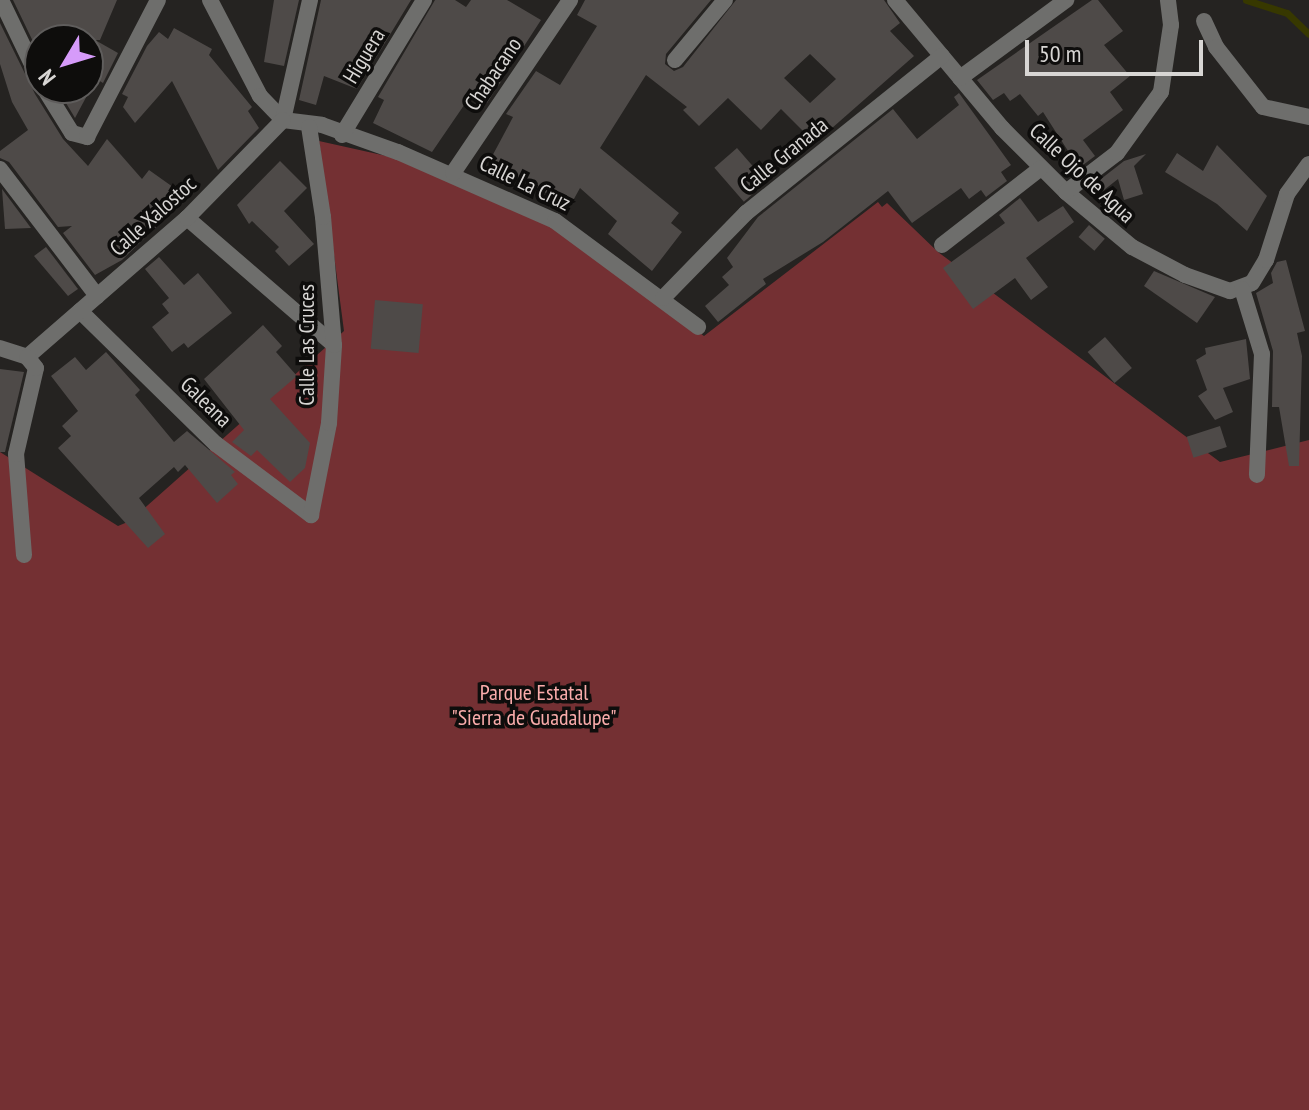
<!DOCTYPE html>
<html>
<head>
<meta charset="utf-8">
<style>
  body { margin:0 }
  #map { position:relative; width:1309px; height:1110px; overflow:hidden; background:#252321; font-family:"PT Sans Narrow",sans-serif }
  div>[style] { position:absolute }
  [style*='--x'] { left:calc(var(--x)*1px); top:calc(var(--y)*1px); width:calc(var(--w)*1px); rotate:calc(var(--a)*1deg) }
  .green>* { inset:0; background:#743033 }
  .stream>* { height:7px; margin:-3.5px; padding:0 3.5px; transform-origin:3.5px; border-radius:3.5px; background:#373800 }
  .building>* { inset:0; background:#4e4a48; transform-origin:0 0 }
  .minor>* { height:16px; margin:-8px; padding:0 8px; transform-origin:8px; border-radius:8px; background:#6e6e6c }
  span { translate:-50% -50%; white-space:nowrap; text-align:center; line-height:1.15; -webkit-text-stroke:7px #0e0d0c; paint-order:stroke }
  .street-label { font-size:22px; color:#d8d6d4 }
  .park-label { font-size:22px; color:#faacab }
  .north { position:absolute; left:24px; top:24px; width:80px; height:80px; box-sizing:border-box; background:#0e0d0c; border:2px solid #5f5d5c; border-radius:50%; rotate:232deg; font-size:22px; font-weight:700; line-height:32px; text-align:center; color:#d8d6d4 }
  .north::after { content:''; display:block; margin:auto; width:28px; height:36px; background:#d69bfa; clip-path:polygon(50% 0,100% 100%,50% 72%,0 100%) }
  .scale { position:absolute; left:1025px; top:40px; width:178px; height:36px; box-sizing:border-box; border:4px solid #d8d6d4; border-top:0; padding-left:10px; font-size:24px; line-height:28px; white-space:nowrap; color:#d8d6d4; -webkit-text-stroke:6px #0e0d0c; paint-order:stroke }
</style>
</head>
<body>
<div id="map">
  <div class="green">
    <i style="clip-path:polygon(319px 141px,409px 161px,556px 226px,704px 336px,878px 202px,882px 207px,887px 203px,938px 252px,1220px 462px,1309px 440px,1309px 1110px,0 1110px,0 452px,118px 526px,130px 521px,344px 331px)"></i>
  </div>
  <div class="stream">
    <i style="--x:1246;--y:0;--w:43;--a:17.6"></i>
    <i style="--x:1287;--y:13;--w:30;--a:44"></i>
  </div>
  <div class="building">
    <i style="clip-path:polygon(13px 0,117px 0,100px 40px,95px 40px,118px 53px,103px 83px,88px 74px,88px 40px,40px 40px,40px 56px)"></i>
    <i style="clip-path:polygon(274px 0,299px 0,284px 66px,264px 62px)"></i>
    <i style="clip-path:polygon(321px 0,411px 0,357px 89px,324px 76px,316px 105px,299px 100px)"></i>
    <i style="clip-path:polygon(435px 0,455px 0,466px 7px,471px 0,507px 0,541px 20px,487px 103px,471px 95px,432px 152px,373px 123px,384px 100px,378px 97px)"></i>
    <i style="clip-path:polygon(evenodd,585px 0,711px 0,666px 54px,665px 64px,674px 71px,683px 67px,736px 0,884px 0,900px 23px,890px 31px,914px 56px,815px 143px,781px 109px,761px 130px,728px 98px,699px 126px,683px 110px,687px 107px,646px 75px,600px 148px,679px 213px,671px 223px,682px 232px,652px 271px,608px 234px,617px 221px,580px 188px,570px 206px,489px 162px,513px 117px,506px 114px,536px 71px,560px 85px,597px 26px,577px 15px,585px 0,810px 54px,836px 79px,810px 103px,784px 78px,810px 54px)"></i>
    <i style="clip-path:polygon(1092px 0,1098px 0,1123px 31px,1104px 45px,1130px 76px,1110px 92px,1123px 110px,1083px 140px,1095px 156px,1079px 168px,1043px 112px,1038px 116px,1020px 94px,1010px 101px,1004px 93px,993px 100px,977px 80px)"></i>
    <i style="clip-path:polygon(0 23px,35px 94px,63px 139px,88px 166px,107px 139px,142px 179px,149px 170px,187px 197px,122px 260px,95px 275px,63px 233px,72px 226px,58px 227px,9px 162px,0 158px,0 151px,28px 130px,12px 102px,0 64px)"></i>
    <i style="clip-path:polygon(174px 28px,212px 49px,209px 55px,252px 107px,248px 111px,259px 128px,218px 170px,172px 81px,135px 123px,123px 107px,128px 97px,122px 94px,147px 46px,159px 32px,168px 39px)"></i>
    <i style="clip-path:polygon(57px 88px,91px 88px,75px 118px)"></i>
    <i style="clip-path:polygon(959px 93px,1011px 165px,1001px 172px,1007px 181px,986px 197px,981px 190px,969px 199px,961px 188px,912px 223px,888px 191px,823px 242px,763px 279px,766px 284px,718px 322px,705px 306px,729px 285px,722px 277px,733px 267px,727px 258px,758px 217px,893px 109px,917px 139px,959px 105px,954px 97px)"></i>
    <i style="clip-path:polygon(1217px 145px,1267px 196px,1247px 231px,1217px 204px,1165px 172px,1177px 153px,1203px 171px)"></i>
    <i style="left:737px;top:148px;width:45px;height:30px;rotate:49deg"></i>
    <i style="clip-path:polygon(1146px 154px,1134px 166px,1143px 194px,1124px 200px,1118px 179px,1099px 194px,1092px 186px,1124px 161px)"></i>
    <i style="clip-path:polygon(280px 161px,307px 188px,284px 211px,314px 244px,289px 266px,275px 251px,279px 247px,252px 221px,249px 224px,237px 205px)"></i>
    <i style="clip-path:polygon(2px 189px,31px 228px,5px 229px)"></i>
    <i style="clip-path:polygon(1020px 198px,1038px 222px,1063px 206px,1074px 222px,1026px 258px,1048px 287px,1031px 300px,1015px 278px,973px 309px,943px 268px,1005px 223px,999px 215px)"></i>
    <i style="left:1089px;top:225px;width:21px;height:16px;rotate:41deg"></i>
    <i style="clip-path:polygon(46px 247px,78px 289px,68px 296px,34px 256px)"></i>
    <i style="clip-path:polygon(159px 257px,184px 285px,198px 273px,232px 313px,188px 348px,184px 343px,172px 352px,152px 327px,169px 313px,162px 304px,169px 298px,145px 269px)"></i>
    <i style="clip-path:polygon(1286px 260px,1305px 331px,1297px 333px,1302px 356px,1299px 466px,1289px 466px,1279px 407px,1272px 407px,1273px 351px,1256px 293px,1273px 283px,1271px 273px,1277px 262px)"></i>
    <i style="clip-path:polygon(1154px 271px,1215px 297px,1197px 323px,1144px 286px)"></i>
    <i style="left:375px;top:300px;width:48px;height:49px;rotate:5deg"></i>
    <i style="clip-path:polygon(263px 325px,282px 346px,276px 352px,297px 376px,270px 399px,310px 443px,305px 468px,290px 482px,257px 450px,251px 456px,232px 442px,244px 430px,204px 379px)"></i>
    <i style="left:1105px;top:337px;width:41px;height:23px;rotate:49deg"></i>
    <i style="clip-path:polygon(1246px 339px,1250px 379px,1223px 388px,1233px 412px,1215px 420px,1198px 396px,1207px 390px,1196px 360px,1206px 354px,1205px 348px)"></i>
    <i style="clip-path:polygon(106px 352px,140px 390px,135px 395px,174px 442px,187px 431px,235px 472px,231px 475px,238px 484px,217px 503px,185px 465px,178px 472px,174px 467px,139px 498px,165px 534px,148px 548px,58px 448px,71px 436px,62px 426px,78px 411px,51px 376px,75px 357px,86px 370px)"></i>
    <i style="clip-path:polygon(0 369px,24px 372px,5px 452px,0 452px)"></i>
    <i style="left:1220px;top:426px;width:22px;height:35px;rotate:72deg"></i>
  </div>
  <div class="minor">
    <i style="--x:1;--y:0;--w:90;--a:64.3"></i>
    <i style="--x:210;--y:0;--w:108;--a:62.5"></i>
    <i style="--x:260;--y:96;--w:33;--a:46"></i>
    <i style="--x:283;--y:120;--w:39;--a:7"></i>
    <i style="--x:322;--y:125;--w:81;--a:19.6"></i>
    <i style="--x:398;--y:152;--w:171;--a:23.7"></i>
    <i style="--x:555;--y:221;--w:178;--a:36.5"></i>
    <i style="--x:895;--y:0;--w:167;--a:50.1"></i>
    <i style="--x:1002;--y:128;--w:91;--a:45"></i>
    <i style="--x:1066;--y:192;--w:86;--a:39.8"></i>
    <i style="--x:1132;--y:247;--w:60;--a:27.8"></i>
    <i style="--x:1185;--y:275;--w:48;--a:19.6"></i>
    <i style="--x:1230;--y:291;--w:23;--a:-20"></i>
    <i style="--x:1252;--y:283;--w:27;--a:-59"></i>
    <i style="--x:1266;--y:260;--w:69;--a:-72.3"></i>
    <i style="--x:1287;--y:194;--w:37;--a:-54"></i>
    <i style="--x:1204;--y:21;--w:29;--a:65"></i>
    <i style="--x:1216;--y:47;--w:76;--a:51.9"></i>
    <i style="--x:1263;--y:107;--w:47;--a:12.3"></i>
    <i style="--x:675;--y:60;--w:78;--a:-50.2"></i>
    <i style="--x:960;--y:78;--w:132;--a:-36.3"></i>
    <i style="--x:44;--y:88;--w:53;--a:58.1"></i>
    <i style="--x:72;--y:133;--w:16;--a:15"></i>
    <i style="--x:87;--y:137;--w:154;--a:-62.6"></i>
    <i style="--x:283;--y:120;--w:123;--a:-77.3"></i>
    <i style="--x:342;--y:135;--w:158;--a:-58.7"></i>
    <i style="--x:0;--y:169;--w:160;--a:52.6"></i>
    <i style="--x:453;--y:173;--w:209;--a:-55.9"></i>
    <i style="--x:1066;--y:192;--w:64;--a:-37.4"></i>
    <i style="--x:1117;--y:153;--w:75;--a:-54.2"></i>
    <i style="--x:1161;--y:92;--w:68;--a:-81.5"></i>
    <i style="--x:1171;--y:25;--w:25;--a:-97"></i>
    <i style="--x:187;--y:218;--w:194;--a:40.8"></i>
    <i style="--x:942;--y:245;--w:125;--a:-37.9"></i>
    <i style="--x:1242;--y:289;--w:68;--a:72.9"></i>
    <i style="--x:1262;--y:354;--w:121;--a:92.4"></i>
    <i style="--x:663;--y:298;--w:119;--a:-45.7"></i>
    <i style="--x:746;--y:213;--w:251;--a:-38.7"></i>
    <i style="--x:80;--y:311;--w:190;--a:44.4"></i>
    <i style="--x:216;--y:444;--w:119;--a:36.8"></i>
    <i style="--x:311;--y:515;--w:94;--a:-78.9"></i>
    <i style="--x:329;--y:423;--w:78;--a:-86.3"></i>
    <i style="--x:334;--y:345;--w:128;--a:-94.9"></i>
    <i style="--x:323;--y:217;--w:91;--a:-98.8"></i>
    <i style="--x:0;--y:348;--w:28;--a:18"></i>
    <i style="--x:27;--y:357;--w:212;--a:-41"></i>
    <i style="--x:187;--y:218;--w:137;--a:-45.6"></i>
    <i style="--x:24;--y:555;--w:101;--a:-94.5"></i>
    <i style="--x:16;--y:454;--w:88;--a:-76.9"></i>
    <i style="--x:36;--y:368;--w:14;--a:-129"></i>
  </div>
  <div class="street-label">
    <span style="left:364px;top:56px;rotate:-59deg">Higuera</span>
    <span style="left:493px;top:74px;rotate:-56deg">Chabacano</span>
    <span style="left:784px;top:155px;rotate:-39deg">Calle Granada</span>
    <span style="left:1082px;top:173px;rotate:43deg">Calle Ojo de Agua</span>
    <span style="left:525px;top:183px;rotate:26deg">Calle La Cruz</span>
    <span style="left:153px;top:216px;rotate:-42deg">Calle Xalostoc</span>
    <span style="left:307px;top:345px;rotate:-90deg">Calle Las Cruces</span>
    <span style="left:206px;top:402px;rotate:44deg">Galeana</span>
  </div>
  <div class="park-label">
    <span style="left:534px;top:705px">Parque Estatal<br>"Sierra de Guadalupe"</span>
  </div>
  <div class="north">N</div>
  <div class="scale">50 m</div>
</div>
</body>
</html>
